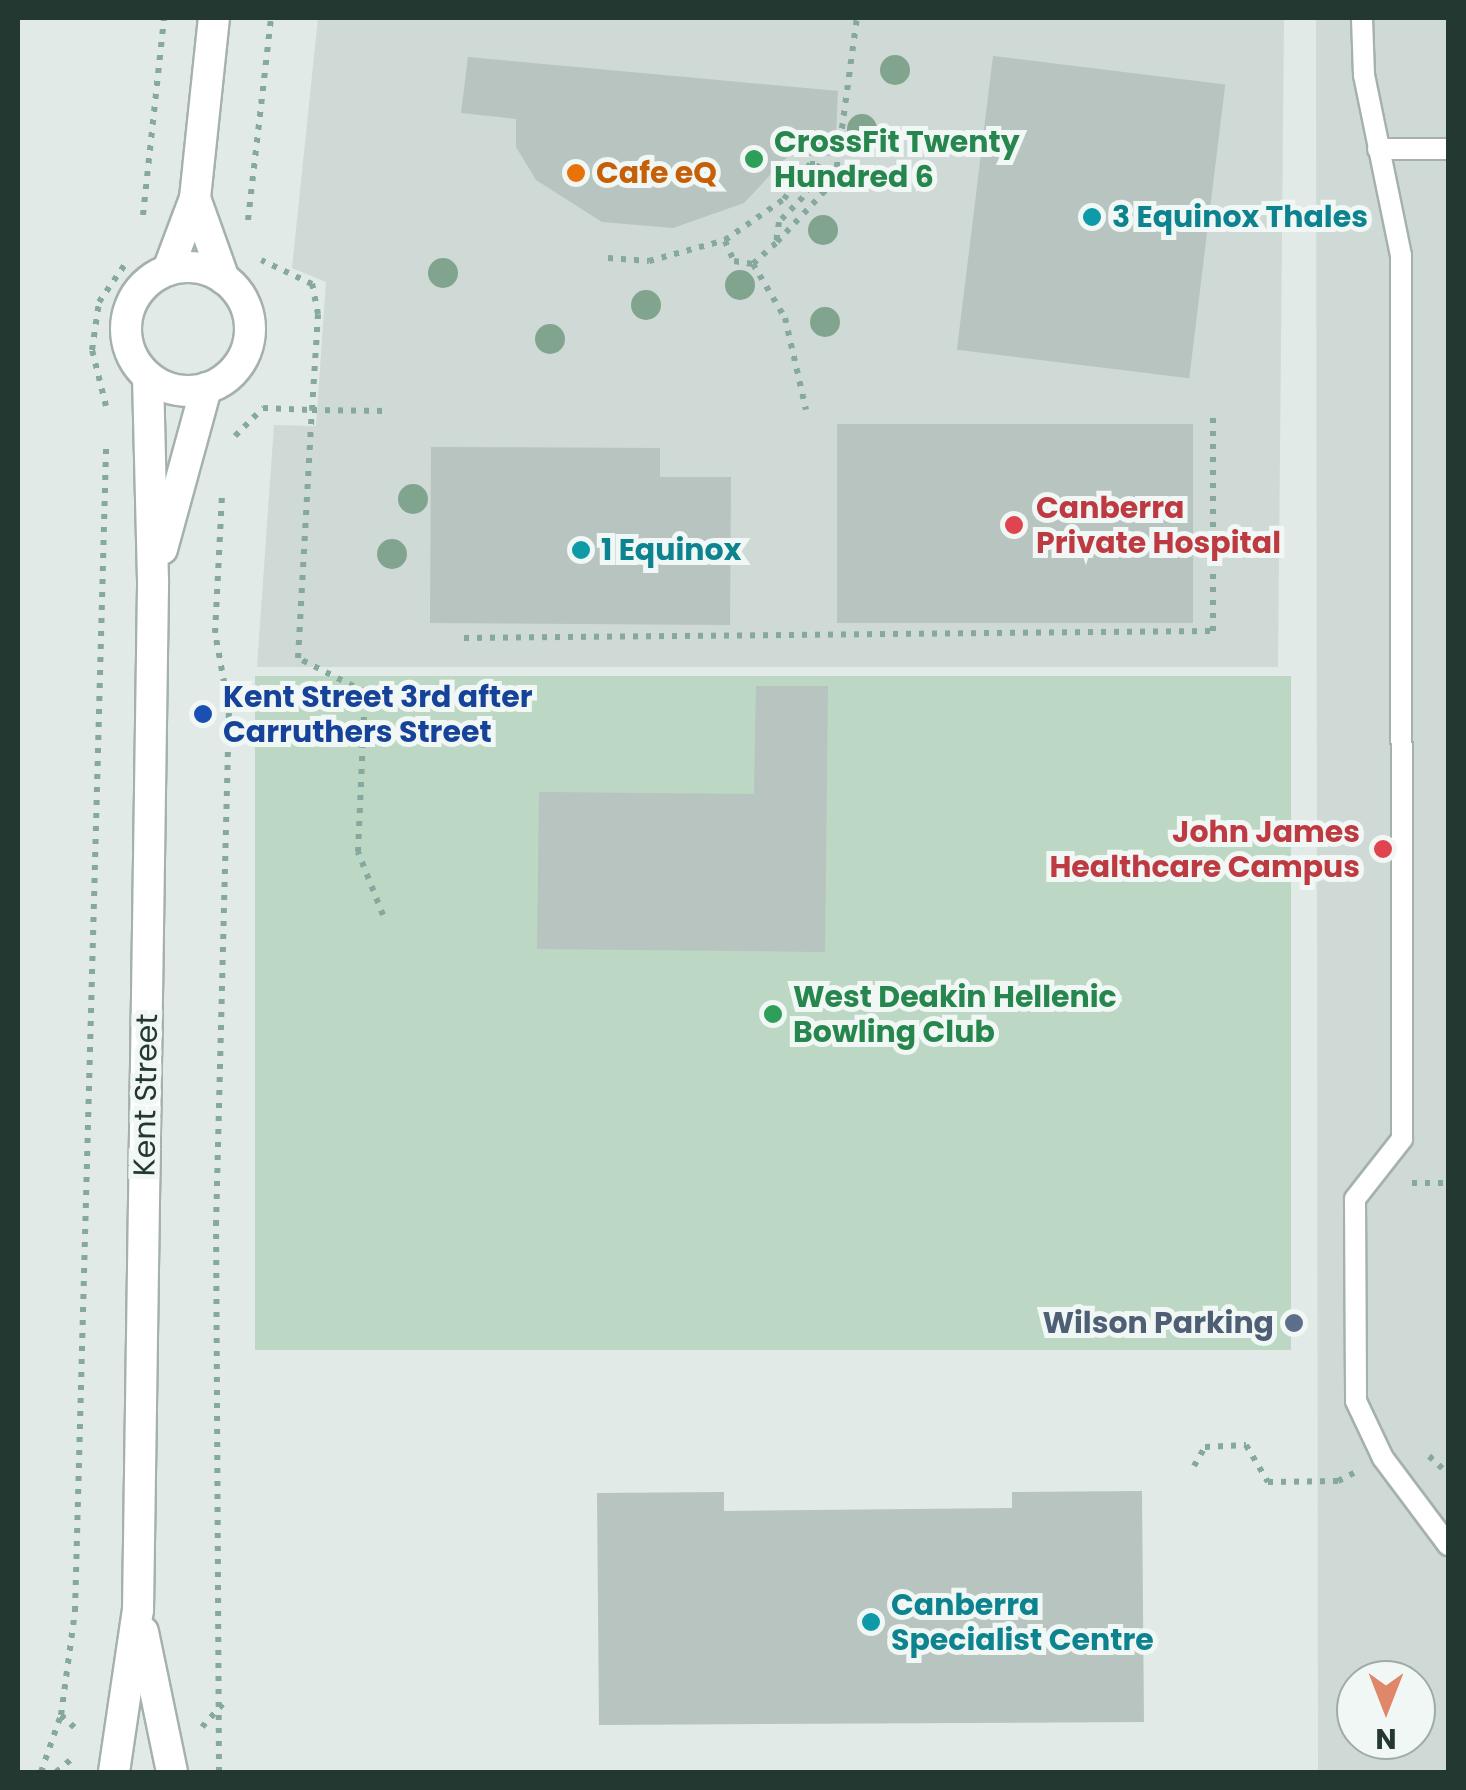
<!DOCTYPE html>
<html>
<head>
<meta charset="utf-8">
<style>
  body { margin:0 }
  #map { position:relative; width:1466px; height:1790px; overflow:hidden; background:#e1eae6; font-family:Poppins,sans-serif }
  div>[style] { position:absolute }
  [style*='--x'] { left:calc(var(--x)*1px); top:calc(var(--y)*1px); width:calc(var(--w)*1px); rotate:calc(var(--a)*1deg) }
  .built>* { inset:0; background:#cfd9d5 }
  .green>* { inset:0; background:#bcd8c4; transform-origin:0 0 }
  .building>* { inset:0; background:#b7c4bf; transform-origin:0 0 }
  .path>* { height:6px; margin-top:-3px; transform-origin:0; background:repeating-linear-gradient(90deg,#85a99e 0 5px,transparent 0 13px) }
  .roads { filter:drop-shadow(2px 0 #a5b1ac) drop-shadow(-2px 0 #a5b1ac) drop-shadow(0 2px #a5b1ac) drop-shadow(0 -2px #a5b1ac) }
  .lane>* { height:20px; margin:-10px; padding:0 10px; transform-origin:10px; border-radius:10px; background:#fff }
  .secondary>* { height:30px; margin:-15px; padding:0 15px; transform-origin:15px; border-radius:15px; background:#fff }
  .secondary>.ring { margin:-15px; padding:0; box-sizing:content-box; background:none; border:30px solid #fff; border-radius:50% }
  .trees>* { width:30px; height:30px; margin:-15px; border-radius:50%; background:#81a48f }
  .dots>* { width:28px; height:28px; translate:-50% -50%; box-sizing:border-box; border:5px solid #f1f7f4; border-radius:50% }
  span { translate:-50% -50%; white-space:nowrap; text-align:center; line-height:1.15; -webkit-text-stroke:10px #f1f7f4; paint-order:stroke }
  .leisure-label { font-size:30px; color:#27864d; font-weight:700 }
  .left { translate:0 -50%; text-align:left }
  .food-label { font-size:30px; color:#c56008; font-weight:700 }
  .culture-label { font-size:30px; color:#0d838f; font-weight:700 }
  .health-label { font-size:30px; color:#be3a42; font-weight:700 }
  .right { translate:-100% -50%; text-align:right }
  .transit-label { font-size:30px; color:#164399; font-weight:700 }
  .street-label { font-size:30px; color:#243832 }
  .service-label { font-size:30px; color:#4e5e75; font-weight:700 }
  .frame { position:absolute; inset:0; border:20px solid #243832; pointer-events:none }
  .north { position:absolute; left:1336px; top:1660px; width:100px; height:100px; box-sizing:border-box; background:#f1f7f4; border:2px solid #9faba6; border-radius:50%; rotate:180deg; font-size:28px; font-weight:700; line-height:40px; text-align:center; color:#243832 }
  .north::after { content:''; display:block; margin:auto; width:35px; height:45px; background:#e08669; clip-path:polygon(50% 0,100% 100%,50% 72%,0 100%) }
</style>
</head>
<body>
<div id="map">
  <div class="built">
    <i style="clip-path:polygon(318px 18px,1284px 18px,1278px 667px,257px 667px,274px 425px,316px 426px,326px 282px,292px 268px)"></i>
    <i style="clip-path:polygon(evenodd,1316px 18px,1448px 18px,1448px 1772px,1318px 1772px,1316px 18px,1356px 1680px,1416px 1680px,1416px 1740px,1356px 1740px,1356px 1680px)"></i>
  </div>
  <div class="green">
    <i style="left:1291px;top:676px;width:674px;height:1036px;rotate:90deg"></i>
  </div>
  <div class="building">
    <i style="left:993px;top:56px;width:234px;height:296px;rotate:7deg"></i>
    <i style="clip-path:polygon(468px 57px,838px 91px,835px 156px,788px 156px,744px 203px,673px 228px,602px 222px,536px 180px,516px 147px,516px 119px,461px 113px)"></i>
    <i style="left:837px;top:424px;width:356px;height:199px"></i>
    <i style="clip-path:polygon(431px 447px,660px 448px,660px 477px,731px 477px,730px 625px,430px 623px)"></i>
    <i style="clip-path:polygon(756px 686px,828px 686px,825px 952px,537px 949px,539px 792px,754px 794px)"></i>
    <i style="clip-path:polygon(1142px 1491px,1144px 1722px,599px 1725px,597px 1493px,724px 1492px,724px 1511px,1012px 1508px,1012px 1492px)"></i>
  </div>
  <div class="path">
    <i style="--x:143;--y:215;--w:198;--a:-83.9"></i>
    <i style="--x:248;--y:220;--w:203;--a:-83.5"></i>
    <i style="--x:725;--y:241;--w:22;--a:66"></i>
    <i style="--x:734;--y:261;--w:19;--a:9"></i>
    <i style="--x:753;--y:264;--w:63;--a:59.3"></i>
    <i style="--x:785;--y:318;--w:94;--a:77.1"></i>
    <i style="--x:777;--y:242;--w:85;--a:-46.9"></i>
    <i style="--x:835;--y:180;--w:163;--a:-82.3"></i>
    <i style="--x:608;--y:258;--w:41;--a:4.2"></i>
    <i style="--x:649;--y:261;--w:79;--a:-15.4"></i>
    <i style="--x:725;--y:240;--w:72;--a:-34.8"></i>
    <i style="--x:784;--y:199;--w:44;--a:-53.4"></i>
    <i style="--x:810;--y:164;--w:10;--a:0"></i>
    <i style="--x:820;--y:164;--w:37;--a:117"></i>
    <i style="--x:803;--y:197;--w:35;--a:134"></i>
    <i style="--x:779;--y:222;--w:21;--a:98"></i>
    <i style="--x:776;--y:243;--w:31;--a:138"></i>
    <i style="--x:106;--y:406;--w:58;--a:-104"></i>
    <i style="--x:92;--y:350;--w:49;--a:-81.7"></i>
    <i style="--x:99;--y:302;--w:51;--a:-55.4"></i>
    <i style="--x:235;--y:436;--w:40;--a:-45"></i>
    <i style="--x:263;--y:408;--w:49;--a:2.3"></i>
    <i style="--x:312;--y:410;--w:96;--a:-86.4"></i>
    <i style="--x:318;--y:314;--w:31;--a:-101"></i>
    <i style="--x:312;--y:284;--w:56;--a:-154.8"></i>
    <i style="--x:464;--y:638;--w:749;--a:-0.54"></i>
    <i style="--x:1213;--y:631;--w:218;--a:-90"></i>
    <i style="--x:383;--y:915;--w:68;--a:-111.6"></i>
    <i style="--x:358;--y:852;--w:160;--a:-87.5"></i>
    <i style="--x:365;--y:692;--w:75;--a:-153.1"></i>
    <i style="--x:298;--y:658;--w:248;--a:-86.8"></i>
    <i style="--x:312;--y:410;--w:74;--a:0.8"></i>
    <i style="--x:1412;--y:1183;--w:36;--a:0"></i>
    <i style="--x:1429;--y:1456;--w:26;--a:43"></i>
    <i style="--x:1194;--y:1466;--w:22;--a:-60"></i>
    <i style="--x:1205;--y:1447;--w:41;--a:-2.8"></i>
    <i style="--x:1246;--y:1445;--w:43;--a:59.3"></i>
    <i style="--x:1268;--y:1482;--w:70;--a:-0.8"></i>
    <i style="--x:1338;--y:1481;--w:18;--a:-27"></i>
    <i style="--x:61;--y:1715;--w:25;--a:43"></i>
    <i style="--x:202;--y:1727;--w:31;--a:-48"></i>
    <i style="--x:41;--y:1772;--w:60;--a:-70.7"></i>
    <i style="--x:61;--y:1715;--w:105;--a:-82.3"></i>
    <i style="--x:75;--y:1611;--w:1163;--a:-88.47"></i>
    <i style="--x:56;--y:1772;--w:23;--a:-40"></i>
    <i style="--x:219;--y:1772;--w:547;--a:-90.31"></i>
    <i style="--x:216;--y:1225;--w:516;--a:-88.56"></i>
    <i style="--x:229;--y:709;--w:77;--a:-100.4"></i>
    <i style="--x:215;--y:633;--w:138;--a:-87.1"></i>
  </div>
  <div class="roads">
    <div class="lane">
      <i style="--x:1362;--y:18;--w:57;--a:88"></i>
      <i style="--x:1364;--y:75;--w:185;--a:78.4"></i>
      <i style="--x:1401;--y:256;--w:883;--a:89.94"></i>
      <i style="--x:1402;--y:1139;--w:76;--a:128.1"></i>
      <i style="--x:1355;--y:1199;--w:202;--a:89.7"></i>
      <i style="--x:1356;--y:1401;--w:63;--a:64.7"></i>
      <i style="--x:1383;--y:1458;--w:109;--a:53.2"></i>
      <i style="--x:1378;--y:149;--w:70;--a:0"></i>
    </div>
    <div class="secondary">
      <i style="--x:195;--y:198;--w:86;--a:70.3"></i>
      <i class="ring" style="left:126px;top:267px;width:94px;height:94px"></i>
      <i style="--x:168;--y:270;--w:77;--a:-69.4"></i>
      <i style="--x:195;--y:198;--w:181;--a:-84"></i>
      <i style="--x:162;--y:549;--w:167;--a:-74.7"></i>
      <i style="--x:143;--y:1632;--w:143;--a:78.3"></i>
      <i style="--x:114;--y:1772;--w:164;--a:-81.6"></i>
      <i style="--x:138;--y:1610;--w:1029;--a:-89.16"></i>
      <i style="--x:153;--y:581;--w:204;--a:-91.4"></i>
    </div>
  </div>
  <div class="trees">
    <i style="left:895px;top:70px"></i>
    <i style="left:862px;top:129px"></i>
    <i style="left:823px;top:230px"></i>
    <i style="left:443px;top:273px"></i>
    <i style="left:740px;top:285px"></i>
    <i style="left:646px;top:305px"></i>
    <i style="left:825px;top:322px"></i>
    <i style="left:550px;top:339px"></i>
    <i style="left:413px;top:499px"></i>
    <i style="left:392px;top:554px"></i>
  </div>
  <div class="dots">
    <i style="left:754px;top:159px;background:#2e9e5b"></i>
    <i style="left:576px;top:173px;background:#e8710a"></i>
    <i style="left:1092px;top:217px;background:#0f9aa8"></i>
    <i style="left:1014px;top:525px;background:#e0444e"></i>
    <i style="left:581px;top:550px;background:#0f9aa8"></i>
    <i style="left:203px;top:714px;background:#1a4fb4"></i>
    <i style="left:1383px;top:849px;background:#e0444e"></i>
    <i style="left:773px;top:1014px;background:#2e9e5b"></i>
    <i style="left:1294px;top:1323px;background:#5c6f8a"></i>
    <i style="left:871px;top:1622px;background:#0f9aa8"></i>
  </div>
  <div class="leisure-label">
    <span class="left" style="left:774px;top:159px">CrossFit Twenty<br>Hundred 6</span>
    <span class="left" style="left:793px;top:1014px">West Deakin Hellenic<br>Bowling Club</span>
  </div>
  <div class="food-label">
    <span class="left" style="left:596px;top:173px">Cafe eQ</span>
  </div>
  <div class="culture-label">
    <span class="left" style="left:1112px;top:217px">3 Equinox Thales</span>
    <span class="left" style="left:601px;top:550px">1 Equinox</span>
    <span class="left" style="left:891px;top:1622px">Canberra<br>Specialist Centre</span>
  </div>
  <div class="health-label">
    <span class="left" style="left:1036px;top:525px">Canberra<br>Private Hospital</span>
    <span class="right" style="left:1360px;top:849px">John James<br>Healthcare Campus</span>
  </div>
  <div class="transit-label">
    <span class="left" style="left:223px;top:714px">Kent Street 3rd after<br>Carruthers Street</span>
  </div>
  <div class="street-label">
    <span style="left:146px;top:1095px;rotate:-89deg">Kent Street</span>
  </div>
  <div class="service-label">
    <span class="right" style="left:1274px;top:1323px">Wilson Parking</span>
  </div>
  <div class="frame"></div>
  <div class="north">N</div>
</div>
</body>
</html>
